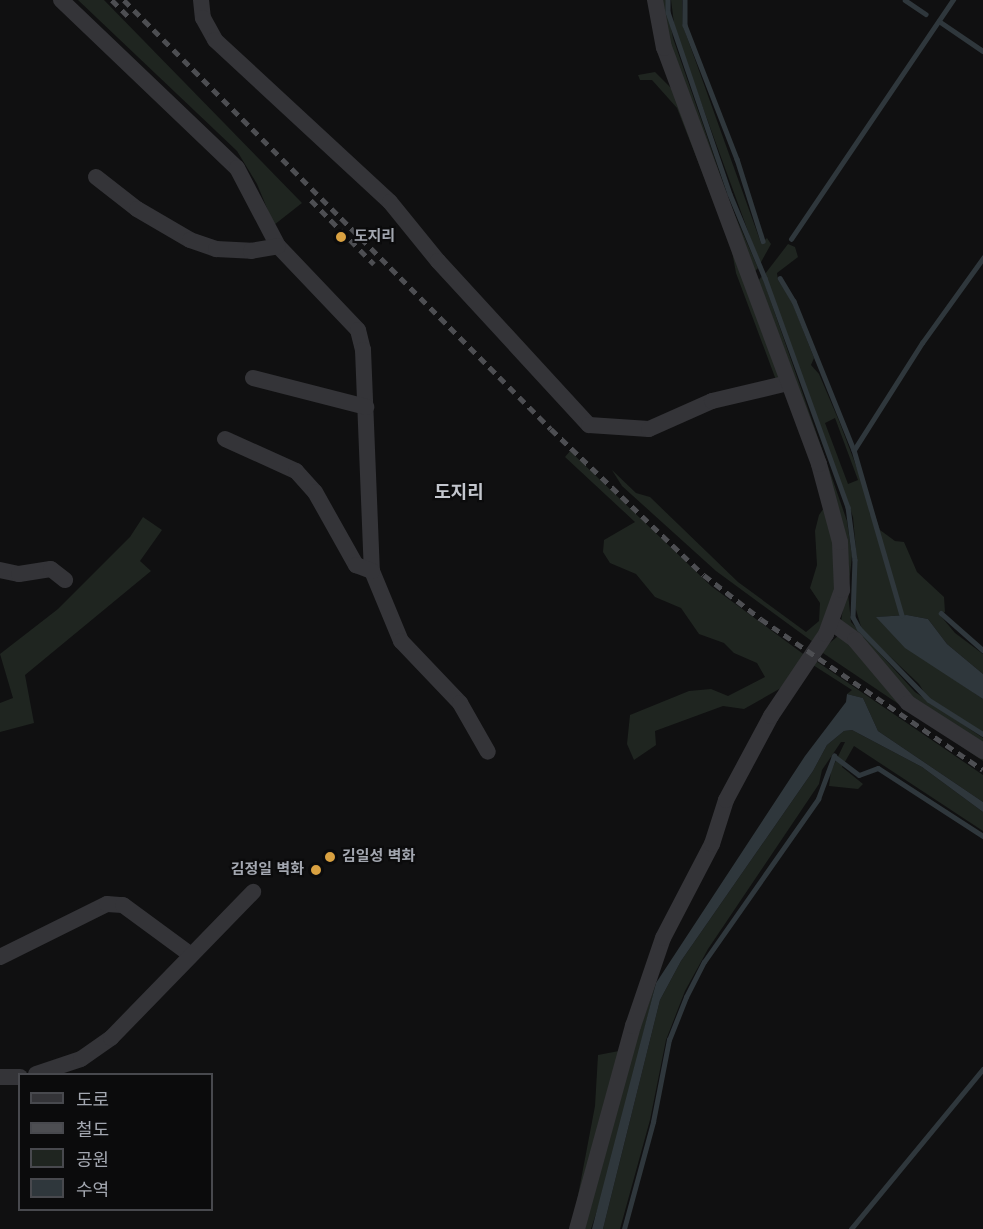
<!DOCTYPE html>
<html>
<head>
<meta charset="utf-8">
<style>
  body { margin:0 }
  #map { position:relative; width:983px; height:1229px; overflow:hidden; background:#101011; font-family:"Work Sans","Noto Sans KR",sans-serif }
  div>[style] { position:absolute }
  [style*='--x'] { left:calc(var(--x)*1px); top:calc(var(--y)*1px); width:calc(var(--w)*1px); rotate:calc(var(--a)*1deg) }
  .green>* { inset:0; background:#1f2520 }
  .water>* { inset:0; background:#2f373c }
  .stream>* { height:4.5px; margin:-2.25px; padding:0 2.25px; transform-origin:2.25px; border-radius:2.25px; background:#2f373c }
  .street>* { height:16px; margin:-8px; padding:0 8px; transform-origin:8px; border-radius:8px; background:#343438 }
  .rail>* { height:4.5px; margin-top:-2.25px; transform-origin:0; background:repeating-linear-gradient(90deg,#4d4e52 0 8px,transparent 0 14px) }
  .dots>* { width:16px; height:16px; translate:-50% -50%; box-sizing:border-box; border:3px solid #0b0b0c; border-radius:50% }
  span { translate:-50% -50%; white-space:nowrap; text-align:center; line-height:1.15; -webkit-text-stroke:4.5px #0b0b0c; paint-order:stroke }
  .poi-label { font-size:15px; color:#a3a7b0; font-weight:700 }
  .left { translate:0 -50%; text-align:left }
  .right { translate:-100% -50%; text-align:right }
  .quarter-label { font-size:18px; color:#c3c6cd; font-weight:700 }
  .legend { position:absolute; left:18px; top:1073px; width:195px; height:138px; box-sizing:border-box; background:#0b0b0c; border:2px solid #48494e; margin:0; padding:8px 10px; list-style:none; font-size:18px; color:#a3a7b0 }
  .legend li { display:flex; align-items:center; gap:12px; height:30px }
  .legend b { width:30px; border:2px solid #48494e }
</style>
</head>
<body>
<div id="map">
  <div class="green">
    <i style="clip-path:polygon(78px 0,104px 0,302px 203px,274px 225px,257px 184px,237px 151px)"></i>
    <i style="clip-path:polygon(658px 0,666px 0,673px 38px,731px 206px,758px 268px,755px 271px,666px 44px)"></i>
    <i style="clip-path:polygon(671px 0,682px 0,683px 26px,761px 243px,767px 238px,771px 244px,760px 264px,675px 31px)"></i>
    <i style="clip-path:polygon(655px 72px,674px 91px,782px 378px,776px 380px,736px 273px,731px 246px,677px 108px,652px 80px,640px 80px,638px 75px)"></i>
    <i style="clip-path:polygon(evenodd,788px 244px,795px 247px,798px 257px,777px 273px,778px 280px,792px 302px,814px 358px,811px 365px,819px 374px,839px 421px,868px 497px,870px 515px,875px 515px,880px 530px,895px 541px,904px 542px,917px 572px,944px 597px,945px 612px,940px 615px,955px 633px,983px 654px,983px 674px,947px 644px,928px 619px,907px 615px,877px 617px,933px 665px,983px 699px,983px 733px,927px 697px,919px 684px,862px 630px,854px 603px,857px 562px,853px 517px,765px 274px,788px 244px,835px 418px,858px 480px,848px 484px,825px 423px,835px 418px)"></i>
    <i style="clip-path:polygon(762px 276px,847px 521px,852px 556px,848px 593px,851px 622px,915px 692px,983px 738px,983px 745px,909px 695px,841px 622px,849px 564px,758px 281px)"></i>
    <i style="clip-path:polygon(570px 451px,711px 586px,806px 656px,788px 684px,744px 709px,723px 706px,655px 731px,656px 745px,634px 760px,627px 744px,630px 715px,689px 691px,711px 689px,728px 696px,765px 677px,757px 663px,734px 653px,724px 643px,699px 634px,681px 608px,655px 597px,636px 574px,610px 563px,603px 552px,604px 540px,635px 522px,565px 457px)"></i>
    <i style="clip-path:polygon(612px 470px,636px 493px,650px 497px,738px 582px,806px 632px,819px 621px,820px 603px,810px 588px,817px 565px,815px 531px,819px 515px,828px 502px,838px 593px,813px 642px,716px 571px,622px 486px)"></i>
    <i style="clip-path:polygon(143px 517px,162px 530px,140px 561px,151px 571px,25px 675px,34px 723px,0 732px,0 703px,13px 698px,0 654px,58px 609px,130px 537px)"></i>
    <i style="clip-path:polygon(838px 636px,845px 637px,884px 676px,983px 755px,983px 761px,820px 651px)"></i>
    <i style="clip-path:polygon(816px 661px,983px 775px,983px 802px,878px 731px,863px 698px,847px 694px,852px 690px,813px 665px)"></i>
    <i style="clip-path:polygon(852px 730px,922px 767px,983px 812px,983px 831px,854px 746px,842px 767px,863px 784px,858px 789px,829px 786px,831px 771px,845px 742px,841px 742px,822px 770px,819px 784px,708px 949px,685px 991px,666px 1040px,650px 1120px,620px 1229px,603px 1229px,660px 1000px,681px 961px,813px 771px,827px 745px,844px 731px)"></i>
    <i style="clip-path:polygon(656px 983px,606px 1183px,591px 1229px,584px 1229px,628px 1062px)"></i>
    <i style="clip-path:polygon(619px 1051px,576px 1206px,595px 1106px,598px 1055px)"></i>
  </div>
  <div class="water">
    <i style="clip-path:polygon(907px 615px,928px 619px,947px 644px,983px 674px,983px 699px,905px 648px,876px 617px)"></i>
    <i style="clip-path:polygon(847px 694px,863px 698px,878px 731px,983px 802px,983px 812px,922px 767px,852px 730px,844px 731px,827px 745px,813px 771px,681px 961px,660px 1000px,603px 1229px,592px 1229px,656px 983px,805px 756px,846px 702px)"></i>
  </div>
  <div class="stream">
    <i style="--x:668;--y:0;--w:12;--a:90"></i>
    <i style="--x:668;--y:12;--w:192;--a:71.2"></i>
    <i style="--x:730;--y:194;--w:91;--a:67.4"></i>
    <i style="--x:765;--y:278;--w:244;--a:70.1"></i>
    <i style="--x:848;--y:507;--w:53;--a:82.5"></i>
    <i style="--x:855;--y:560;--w:57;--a:92"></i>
    <i style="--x:853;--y:617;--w:13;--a:61"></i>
    <i style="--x:859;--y:628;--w:100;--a:45.8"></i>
    <i style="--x:929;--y:700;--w:64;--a:32.2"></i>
    <i style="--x:685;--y:0;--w:25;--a:90"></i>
    <i style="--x:685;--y:25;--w:144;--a:68.8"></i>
    <i style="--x:737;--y:159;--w:86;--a:72.4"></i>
    <i style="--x:905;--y:0;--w:25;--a:34"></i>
    <i style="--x:939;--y:21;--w:53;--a:34.3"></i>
    <i style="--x:791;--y:239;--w:289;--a:-55.9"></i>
    <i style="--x:780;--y:278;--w:27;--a:59"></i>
    <i style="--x:794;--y:301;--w:161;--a:68.1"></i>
    <i style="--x:854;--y:450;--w:172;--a:73.8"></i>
    <i style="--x:854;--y:450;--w:127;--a:-57.6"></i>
    <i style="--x:922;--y:343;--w:105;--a:-54.3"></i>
    <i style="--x:941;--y:613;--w:56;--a:41.4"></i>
    <i style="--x:624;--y:1229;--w:111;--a:-74.8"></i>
    <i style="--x:653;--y:1122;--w:84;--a:-79"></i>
    <i style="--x:669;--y:1040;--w:46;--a:-68.4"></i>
    <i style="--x:686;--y:997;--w:39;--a:-63"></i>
    <i style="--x:704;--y:962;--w:199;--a:-55"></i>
    <i style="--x:818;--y:799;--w:46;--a:-69.6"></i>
    <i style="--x:834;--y:756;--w:31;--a:37"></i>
    <i style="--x:859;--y:775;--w:20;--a:-20"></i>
    <i style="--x:878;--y:768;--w:125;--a:32.9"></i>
    <i style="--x:851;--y:1229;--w:207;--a:-50.5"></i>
  </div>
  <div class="street">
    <i style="--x:61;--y:0;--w:243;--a:43.7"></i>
    <i style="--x:237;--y:168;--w:88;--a:62.3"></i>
    <i style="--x:278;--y:246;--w:116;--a:46.4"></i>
    <i style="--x:358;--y:330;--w:21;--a:76"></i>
    <i style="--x:363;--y:350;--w:221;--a:87.7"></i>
    <i style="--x:372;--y:571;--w:76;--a:67.5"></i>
    <i style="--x:401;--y:641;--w:86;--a:46.4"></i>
    <i style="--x:460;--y:703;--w:56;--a:60.3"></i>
    <i style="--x:201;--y:0;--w:18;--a:84"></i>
    <i style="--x:203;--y:18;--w:25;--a:61"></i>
    <i style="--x:215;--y:40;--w:238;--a:42.8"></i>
    <i style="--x:390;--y:202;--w:76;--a:50.9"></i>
    <i style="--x:438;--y:261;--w:223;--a:47.4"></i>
    <i style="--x:589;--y:425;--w:60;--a:3.8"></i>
    <i style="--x:649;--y:429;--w:69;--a:-24"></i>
    <i style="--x:712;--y:401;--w:78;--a:-13.3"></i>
    <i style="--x:96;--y:177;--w:52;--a:38"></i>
    <i style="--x:137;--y:209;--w:61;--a:30.3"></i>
    <i style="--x:190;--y:240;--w:28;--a:19"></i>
    <i style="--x:216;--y:249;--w:35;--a:3"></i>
    <i style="--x:251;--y:251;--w:27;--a:-10"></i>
    <i style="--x:253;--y:378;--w:117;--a:14.4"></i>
    <i style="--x:225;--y:439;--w:78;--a:24.3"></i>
    <i style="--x:296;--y:471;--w:28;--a:48"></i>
    <i style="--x:315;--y:492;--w:84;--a:60.7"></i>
    <i style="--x:356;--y:565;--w:17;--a:21"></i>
    <i style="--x:0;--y:570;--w:19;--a:12"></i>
    <i style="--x:19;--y:574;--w:32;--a:-9"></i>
    <i style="--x:51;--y:569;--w:18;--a:38"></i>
    <i style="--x:832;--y:623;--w:29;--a:36"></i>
    <i style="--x:855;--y:640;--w:82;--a:49.9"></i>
    <i style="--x:908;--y:703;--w:89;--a:32.6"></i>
    <i style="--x:0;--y:957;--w:119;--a:-26.4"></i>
    <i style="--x:107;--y:904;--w:16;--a:4"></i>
    <i style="--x:123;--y:905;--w:84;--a:36.3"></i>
    <i style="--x:36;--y:1074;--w:47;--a:-18.4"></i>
    <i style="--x:81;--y:1059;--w:37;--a:-35"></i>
    <i style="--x:111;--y:1038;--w:204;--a:-45.8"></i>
    <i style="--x:0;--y:1077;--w:20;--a:0"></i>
    <i style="--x:577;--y:1229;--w:211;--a:-74.6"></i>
    <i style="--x:633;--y:1026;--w:93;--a:-71.2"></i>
    <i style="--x:663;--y:938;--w:106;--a:-62.5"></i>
    <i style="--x:712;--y:844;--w:46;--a:-72.3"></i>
    <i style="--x:726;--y:800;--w:95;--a:-61.8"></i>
    <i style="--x:771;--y:716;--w:99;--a:-56.1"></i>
    <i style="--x:826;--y:634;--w:47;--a:-70"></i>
    <i style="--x:842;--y:590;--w:48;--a:-92.4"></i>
    <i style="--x:840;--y:542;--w:81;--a:-105.1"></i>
    <i style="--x:819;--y:464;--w:444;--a:-110.4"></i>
    <i style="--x:664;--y:48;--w:49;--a:-100.6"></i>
  </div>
  <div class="rail">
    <i style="--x:112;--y:0;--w:24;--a:45"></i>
    <i style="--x:124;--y:0;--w:605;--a:45.13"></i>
    <i style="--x:551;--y:429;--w:211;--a:43.7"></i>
    <i style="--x:704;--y:575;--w:72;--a:37.7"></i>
    <i style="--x:761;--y:619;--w:268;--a:34.2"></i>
    <i style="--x:311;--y:200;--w:90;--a:45.5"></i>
  </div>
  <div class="dots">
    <i style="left:341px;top:237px;background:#d9a141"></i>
    <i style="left:330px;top:857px;background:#d9a141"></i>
    <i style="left:316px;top:870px;background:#d9a141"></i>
  </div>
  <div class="poi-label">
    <span class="left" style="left:354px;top:237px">도지리</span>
    <span class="left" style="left:342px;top:857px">김일성 벽화</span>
    <span class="right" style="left:304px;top:870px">김정일 벽화</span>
  </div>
  <div class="quarter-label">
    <span style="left:459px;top:492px">도지리</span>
  </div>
  <ul class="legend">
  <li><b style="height:8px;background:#343438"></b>도로</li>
  <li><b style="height:8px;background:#4d4e52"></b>철도</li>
  <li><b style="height:16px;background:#1f2520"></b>공원</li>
  <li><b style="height:16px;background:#2f373c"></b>수역</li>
  </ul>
</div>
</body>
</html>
